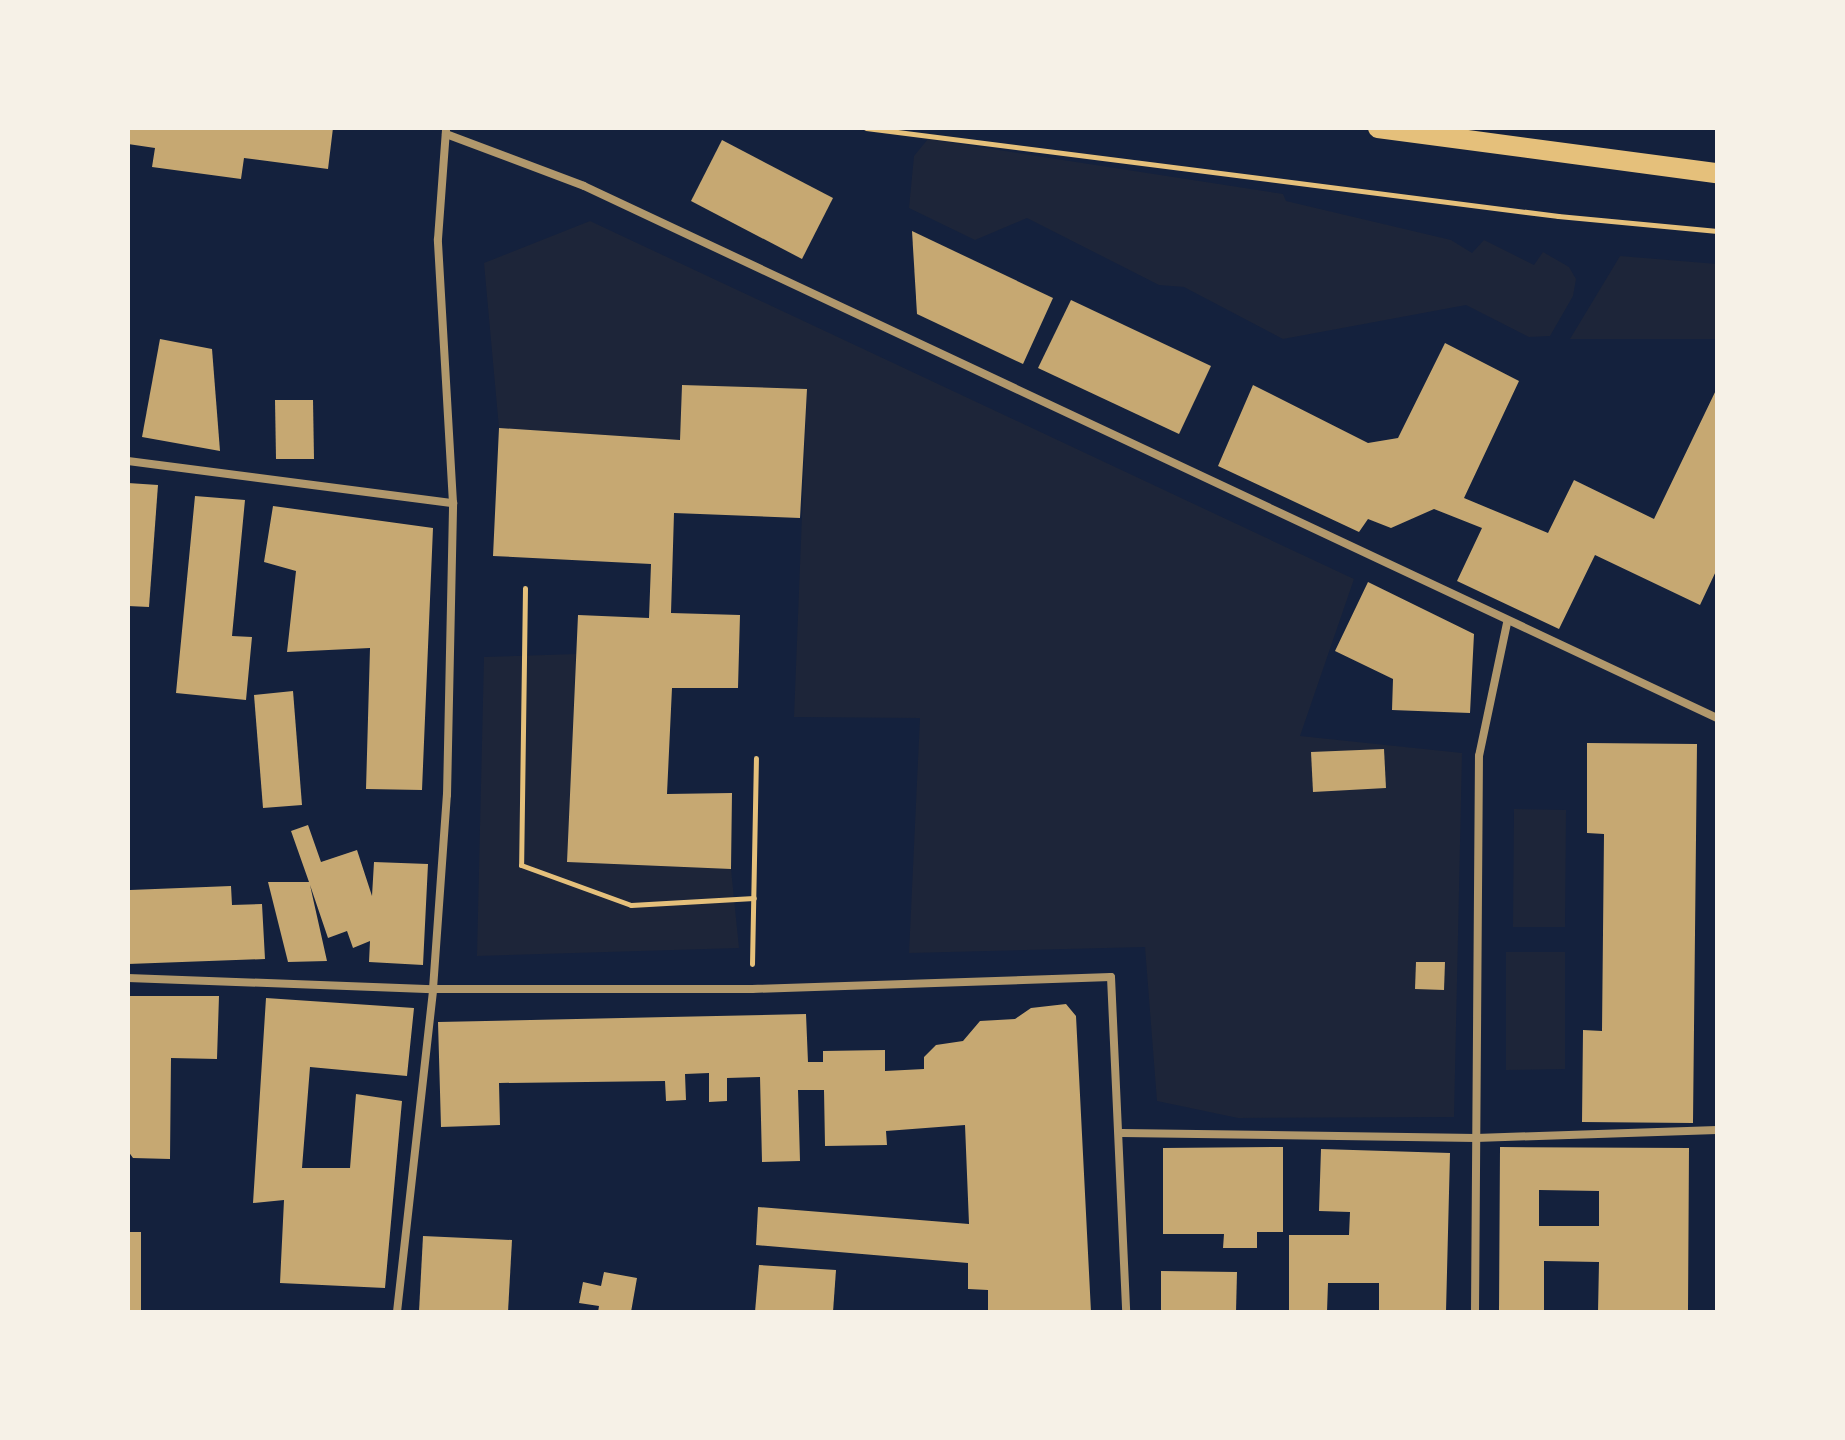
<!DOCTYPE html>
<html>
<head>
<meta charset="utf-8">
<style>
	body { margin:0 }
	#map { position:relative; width:1845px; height:1440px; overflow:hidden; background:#14213d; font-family:Overpass,sans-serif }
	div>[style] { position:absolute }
	.green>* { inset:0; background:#1d2539 }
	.building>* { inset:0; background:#c6a872 }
	.path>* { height:5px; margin:-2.5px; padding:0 2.5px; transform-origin:2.5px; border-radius:2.5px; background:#e5c07b }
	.minor>* { height:8px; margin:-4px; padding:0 4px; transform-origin:4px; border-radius:4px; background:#b1986c }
	.primary>* { height:20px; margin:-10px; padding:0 10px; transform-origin:10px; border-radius:10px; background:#e5c07b }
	span { translate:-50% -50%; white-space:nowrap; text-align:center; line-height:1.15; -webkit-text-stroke:6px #f6f1e7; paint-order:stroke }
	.frame { position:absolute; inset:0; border:130px solid #f6f1e7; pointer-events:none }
</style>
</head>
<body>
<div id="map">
	<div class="green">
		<i style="clip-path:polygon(928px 139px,1283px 194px,1286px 201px,1451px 240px,1472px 253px,1484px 240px,1534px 265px,1543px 252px,1569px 267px,1576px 279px,1573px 296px,1550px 336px,1529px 337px,1466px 305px,1283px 339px,1184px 287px,1159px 285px,1027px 218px,975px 240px,909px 208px,914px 156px)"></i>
		<i style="clip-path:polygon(590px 221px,1354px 579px,1300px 736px,1462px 753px,1454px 1117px,1238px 1118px,1157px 1101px,1145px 947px,909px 953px,920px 718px,794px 717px,807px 389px,682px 385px,680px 440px,499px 428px,484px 263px)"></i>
		<i style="clip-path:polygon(1620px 256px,1717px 264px,1717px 339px,1570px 339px)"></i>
		<i style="clip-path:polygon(576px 654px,567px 862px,731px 869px,739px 948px,477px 956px,484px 657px)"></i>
		<i style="clip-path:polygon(1514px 809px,1566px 810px,1565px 927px,1513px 927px)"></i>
		<i style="clip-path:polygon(1506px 952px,1565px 952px,1565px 1069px,1506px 1070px)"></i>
	</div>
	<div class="building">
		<i style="clip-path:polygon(128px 128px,333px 128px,328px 169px,244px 158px,241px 179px,152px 167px,155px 148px,128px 144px)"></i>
		<i style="clip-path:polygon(722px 140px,833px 198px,802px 259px,691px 201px)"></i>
		<i style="clip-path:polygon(912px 231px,1053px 298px,1023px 364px,917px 314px)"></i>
		<i style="clip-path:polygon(1071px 300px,1211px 366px,1179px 434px,1038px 368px)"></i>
		<i style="clip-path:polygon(160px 339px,212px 349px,220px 451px,142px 437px)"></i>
		<i style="clip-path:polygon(1445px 343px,1519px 381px,1464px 498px,1548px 533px,1574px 480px,1654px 519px,1717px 388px,1717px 569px,1700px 605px,1595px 555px,1559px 629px,1457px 581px,1482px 528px,1434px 509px,1391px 528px,1368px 519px,1359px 532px,1218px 466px,1253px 385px,1368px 443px,1398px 438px)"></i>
		<i style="clip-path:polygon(682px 385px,807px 389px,800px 518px,674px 513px,671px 613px,740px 615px,738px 688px,672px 688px,667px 794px,732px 793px,731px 869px,567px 862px,578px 615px,649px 618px,651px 564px,493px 556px,499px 428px,680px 440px)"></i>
		<i style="clip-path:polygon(275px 400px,313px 400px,314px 459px,276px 459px)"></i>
		<i style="clip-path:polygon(128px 483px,158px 485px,149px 607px,128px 606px)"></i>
		<i style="clip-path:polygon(195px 496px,245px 500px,232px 636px,252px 637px,246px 700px,176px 693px)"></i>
		<i style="clip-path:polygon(273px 506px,433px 528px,422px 790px,366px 789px,370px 648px,287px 652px,296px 571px,264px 562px)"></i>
		<i style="clip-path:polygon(1368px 582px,1474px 634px,1470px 713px,1392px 710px,1393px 679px,1335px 651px)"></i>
		<i style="clip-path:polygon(293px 691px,302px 805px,263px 808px,254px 695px)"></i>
		<i style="clip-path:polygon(1587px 743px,1697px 744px,1693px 1123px,1582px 1122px,1583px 1030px,1602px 1031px,1604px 834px,1587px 833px)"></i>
		<i style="clip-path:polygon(1384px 749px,1386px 788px,1313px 792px,1311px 752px)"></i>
		<i style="clip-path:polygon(308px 825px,321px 862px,357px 850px,372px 896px,374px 862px,428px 864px,423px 965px,369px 962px,370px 941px,353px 948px,347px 931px,328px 938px,310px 885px,327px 961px,288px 962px,268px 882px,309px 882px,291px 831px)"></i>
		<i style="clip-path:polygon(231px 886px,232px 905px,262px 904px,265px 959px,128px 964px,130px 890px)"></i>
		<i style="clip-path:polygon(1416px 962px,1445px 962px,1444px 990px,1415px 989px)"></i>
		<i style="clip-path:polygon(128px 996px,219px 996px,217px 1059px,171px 1058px,170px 1159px,133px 1158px,128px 1151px)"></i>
		<i style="clip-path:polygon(266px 998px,414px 1008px,407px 1076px,310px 1067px,302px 1168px,350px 1168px,356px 1094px,402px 1101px,385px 1288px,280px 1283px,284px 1200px,253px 1203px)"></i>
		<i style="clip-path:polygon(1066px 1004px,1076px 1016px,1091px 1312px,988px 1310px,988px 1290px,968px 1289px,968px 1263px,756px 1245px,758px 1207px,969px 1224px,965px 1125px,886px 1131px,887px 1145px,825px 1146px,824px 1090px,798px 1090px,800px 1161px,762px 1162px,760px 1077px,727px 1078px,727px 1101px,709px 1102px,709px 1073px,685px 1074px,686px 1100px,666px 1101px,665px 1081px,499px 1083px,500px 1125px,441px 1127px,438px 1022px,806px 1014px,808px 1062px,823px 1062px,823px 1051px,885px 1050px,885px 1071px,924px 1069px,924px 1057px,936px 1045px,963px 1041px,980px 1021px,1015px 1019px,1031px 1008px)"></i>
		<i style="clip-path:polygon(1283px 1147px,1283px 1232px,1257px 1232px,1257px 1248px,1223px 1248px,1224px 1234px,1163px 1234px,1163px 1148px)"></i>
		<i style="clip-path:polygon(evenodd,1500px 1147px,1689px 1148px,1688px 1312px,1598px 1312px,1599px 1262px,1544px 1261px,1544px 1312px,1499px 1312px,1500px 1147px,1539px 1190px,1599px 1191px,1599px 1226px,1539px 1226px,1539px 1190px)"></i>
		<i style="clip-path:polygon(1321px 1149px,1450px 1153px,1446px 1312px,1379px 1312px,1379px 1283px,1328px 1283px,1327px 1312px,1289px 1312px,1289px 1235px,1349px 1235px,1350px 1212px,1319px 1211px)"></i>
		<i style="clip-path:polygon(128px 1232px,141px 1232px,141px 1312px,128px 1312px)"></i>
		<i style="clip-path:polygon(423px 1236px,512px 1240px,508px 1312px,419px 1312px)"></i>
		<i style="clip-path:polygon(759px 1265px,836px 1270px,833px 1312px,755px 1312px)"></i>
		<i style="clip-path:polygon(1161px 1271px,1237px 1272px,1236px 1312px,1161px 1312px)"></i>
		<i style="clip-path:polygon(604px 1272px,637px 1278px,631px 1312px,598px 1312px,599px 1306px,579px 1303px,583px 1282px,601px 1286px)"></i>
	</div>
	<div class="path">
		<i style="left:866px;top:128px;width:698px;rotate:7.25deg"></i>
		<i style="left:1558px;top:216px;width:160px;rotate:5.4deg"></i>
		<i style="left:525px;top:588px;width:277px;rotate:90.8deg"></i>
		<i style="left:521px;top:865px;width:117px;rotate:20deg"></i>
		<i style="left:631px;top:905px;width:123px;rotate:-3.3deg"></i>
		<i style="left:752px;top:964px;width:206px;rotate:-88.9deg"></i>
	</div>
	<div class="minor">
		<i style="left:446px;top:134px;width:147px;rotate:20.6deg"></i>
		<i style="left:584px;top:186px;width:1252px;rotate:25.15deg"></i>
		<i style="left:128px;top:461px;width:328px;rotate:7.4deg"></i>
		<i style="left:128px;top:978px;width:305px;rotate:2.1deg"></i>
		<i style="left:433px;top:989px;width:319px"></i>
		<i style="left:752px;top:989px;width:359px;rotate:-1.9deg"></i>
		<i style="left:1111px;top:977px;width:335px;rotate:87.4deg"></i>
		<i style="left:1122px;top:1133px;width:354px;rotate:0.8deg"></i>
		<i style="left:1476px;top:1138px;width:241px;rotate:-1.9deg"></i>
		<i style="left:397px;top:1312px;width:325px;rotate:-83.6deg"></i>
		<i style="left:433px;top:989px;width:195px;rotate:-85.9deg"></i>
		<i style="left:447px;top:795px;width:292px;rotate:-88.8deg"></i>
		<i style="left:453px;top:503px;width:264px;rotate:-93.3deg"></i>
		<i style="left:438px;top:239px;width:110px;rotate:-85.8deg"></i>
		<i style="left:1475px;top:1312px;width:556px;rotate:-89.59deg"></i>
		<i style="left:1479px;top:756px;width:136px;rotate:-78.1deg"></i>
	</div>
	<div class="primary">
		<i style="left:1378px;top:128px;width:342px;rotate:7.6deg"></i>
	</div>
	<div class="frame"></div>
</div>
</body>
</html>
